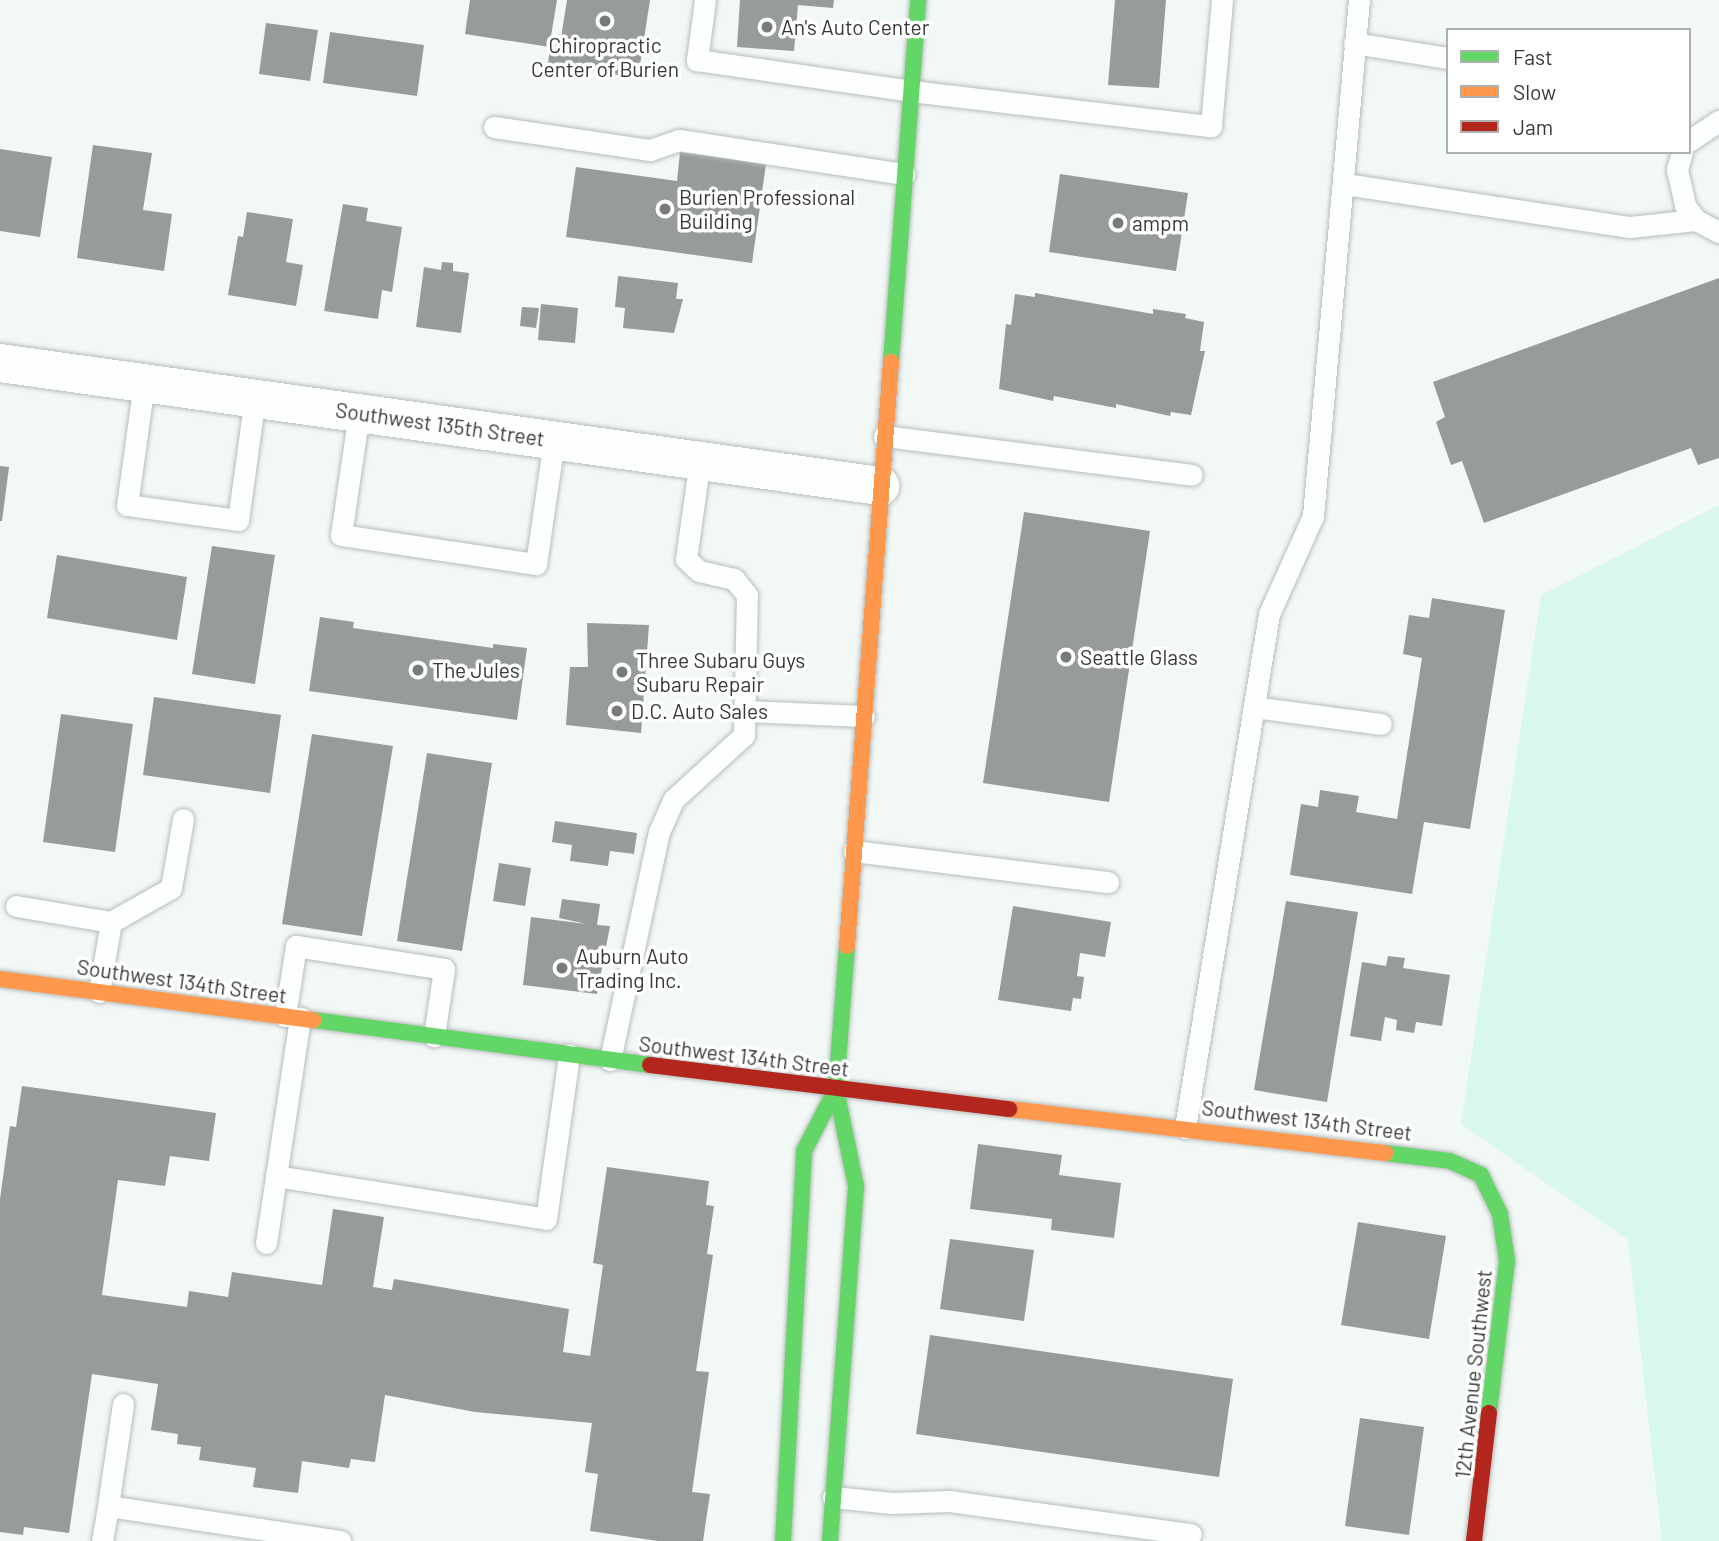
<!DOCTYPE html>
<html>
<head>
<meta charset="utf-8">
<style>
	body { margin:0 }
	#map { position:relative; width:1719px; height:1541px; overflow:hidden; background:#f2f8f6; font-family:Barlow,sans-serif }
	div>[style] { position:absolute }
	.green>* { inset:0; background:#d7f7ef }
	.building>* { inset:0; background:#979b9a }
	.roads { filter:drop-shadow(0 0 2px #b8bdbb) drop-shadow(0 0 2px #b8bdbb) }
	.lane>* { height:21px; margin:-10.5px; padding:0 10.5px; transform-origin:10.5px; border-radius:10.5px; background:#fdfefe }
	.street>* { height:38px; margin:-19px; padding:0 19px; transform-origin:19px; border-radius:19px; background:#fdfefe }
	.fast>* { height:16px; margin:-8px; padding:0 8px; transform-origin:8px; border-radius:8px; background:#63d668 }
	.slow>* { height:16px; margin:-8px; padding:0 8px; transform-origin:8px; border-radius:8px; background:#ff974d }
	.jam>* { height:16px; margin:-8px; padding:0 8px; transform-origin:8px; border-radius:8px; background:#b3261e }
	.dots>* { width:19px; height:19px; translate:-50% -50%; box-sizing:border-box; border:4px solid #fff; border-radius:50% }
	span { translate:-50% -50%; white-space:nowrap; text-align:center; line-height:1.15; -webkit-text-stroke:7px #fff; paint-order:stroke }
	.poi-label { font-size:21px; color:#353938 }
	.left { translate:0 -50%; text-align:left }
	.street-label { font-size:21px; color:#353938 }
	.legend { position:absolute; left:1446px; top:28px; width:245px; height:126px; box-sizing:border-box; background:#fff; border:2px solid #aeb0af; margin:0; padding:9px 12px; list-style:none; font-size:21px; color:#353938 }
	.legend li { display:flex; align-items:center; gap:14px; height:35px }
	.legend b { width:35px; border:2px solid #aeb0af }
</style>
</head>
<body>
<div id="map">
	<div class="green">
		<i style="clip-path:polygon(1719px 505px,1719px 1541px,1662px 1541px,1628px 1240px,1461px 1124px,1541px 595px)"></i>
	</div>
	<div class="building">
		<i style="clip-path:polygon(470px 0,557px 0,550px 42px,560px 44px,567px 0,650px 0,638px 78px,548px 64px,550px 47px,465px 34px)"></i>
		<i style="clip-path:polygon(740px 0,834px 0,833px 8px,798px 5px,794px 51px,737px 47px)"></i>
		<i style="clip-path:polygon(1115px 0,1166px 0,1159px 88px,1108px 85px)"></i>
		<i style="clip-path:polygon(266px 23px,318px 30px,310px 81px,259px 74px)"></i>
		<i style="clip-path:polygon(330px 32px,424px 45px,417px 96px,323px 83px)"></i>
		<i style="clip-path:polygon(93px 145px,152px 153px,143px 210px,172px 214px,164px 271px,77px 258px)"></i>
		<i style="clip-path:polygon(0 149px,52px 157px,40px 237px,0 231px)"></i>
		<i style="clip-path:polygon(680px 152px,766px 164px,752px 263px,566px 237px,576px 167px,677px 181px)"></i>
		<i style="clip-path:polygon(1060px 174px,1188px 193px,1176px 271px,1049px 252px)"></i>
		<i style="clip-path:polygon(343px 204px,368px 208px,366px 221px,402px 227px,392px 292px,382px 290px,378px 319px,324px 311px)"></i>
		<i style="clip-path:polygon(247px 212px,293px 219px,286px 262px,303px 265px,296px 306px,228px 295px,238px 236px,243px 237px)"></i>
		<i style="clip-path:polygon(442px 262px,453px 263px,453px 271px,469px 273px,461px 333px,416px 327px,424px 267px,441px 270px)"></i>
		<i style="clip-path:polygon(618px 276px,678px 283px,676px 299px,683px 299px,674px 333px,623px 328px,625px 308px,615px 307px)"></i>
		<i style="clip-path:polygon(1719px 278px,1719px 458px,1698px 465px,1691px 448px,1484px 523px,1462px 461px,1451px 465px,1436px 422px,1445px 417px,1433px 382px)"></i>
		<i style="clip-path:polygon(1035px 293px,1153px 314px,1153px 309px,1186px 314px,1185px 318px,1204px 322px,1200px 351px,1205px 351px,1191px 415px,1171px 412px,1170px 416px,1116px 404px,1116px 408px,1054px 396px,1053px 401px,999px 389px,1006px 324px,1011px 325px,1015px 294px,1035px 297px)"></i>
		<i style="clip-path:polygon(541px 304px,578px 308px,575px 343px,538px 340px)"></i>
		<i style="clip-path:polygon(522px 307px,539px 308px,536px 328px,520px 326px)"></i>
		<i style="clip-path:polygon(0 466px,9px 467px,2px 521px,0 521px)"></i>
		<i style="clip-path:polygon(1024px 512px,1150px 531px,1109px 802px,983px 783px)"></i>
		<i style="clip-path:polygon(212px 546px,275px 555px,255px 684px,192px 674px)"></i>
		<i style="clip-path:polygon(57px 555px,187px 577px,177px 640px,47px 618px)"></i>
		<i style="clip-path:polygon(1432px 598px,1505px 610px,1470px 829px,1424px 822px,1412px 894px,1290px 875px,1301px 804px,1318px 807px,1320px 790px,1359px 796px,1356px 812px,1397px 819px,1422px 658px,1403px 654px,1409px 615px,1429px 618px)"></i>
		<i style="clip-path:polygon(320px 617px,354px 622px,353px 628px,493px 648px,493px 644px,527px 648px,517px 720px,309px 691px)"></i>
		<i style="clip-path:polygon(587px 623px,649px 625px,641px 733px,566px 725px,570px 667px,588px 667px)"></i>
		<i style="clip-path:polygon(154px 697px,281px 715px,270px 793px,143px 775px)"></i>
		<i style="clip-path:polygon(61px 714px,133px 724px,115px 852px,43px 842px)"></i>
		<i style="clip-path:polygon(312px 734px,393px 746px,362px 936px,282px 924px)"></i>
		<i style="clip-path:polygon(427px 753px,492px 763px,462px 951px,397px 941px)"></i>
		<i style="clip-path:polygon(555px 821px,637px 833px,634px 854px,610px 851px,608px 866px,570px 861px,572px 845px,552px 842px)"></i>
		<i style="clip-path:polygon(499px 863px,531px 868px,525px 906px,493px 901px)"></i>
		<i style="clip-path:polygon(562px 899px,600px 904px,597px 925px,610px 926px,597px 994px,523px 985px,531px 917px,587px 924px,559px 918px)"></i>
		<i style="clip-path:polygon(1286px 901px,1358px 912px,1327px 1102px,1254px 1090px)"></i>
		<i style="clip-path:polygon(1013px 906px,1111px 922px,1105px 957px,1080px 953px,1077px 976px,1084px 977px,1081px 999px,1073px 998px,1071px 1011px,998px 1000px)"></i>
		<i style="clip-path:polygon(1388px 956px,1405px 958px,1403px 968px,1450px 975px,1442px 1026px,1416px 1022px,1414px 1033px,1396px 1030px,1397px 1020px,1385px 1017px,1381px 1041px,1350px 1036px,1362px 962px,1386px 966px)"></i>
		<i style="clip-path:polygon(22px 1086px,216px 1113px,209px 1161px,170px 1156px,165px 1186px,118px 1180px,102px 1295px,187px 1307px,189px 1291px,228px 1297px,232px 1272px,322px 1285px,333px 1209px,384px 1217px,373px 1287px,392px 1290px,394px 1279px,569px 1309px,563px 1352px,590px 1356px,603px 1265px,593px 1263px,607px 1167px,709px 1181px,706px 1205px,714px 1206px,707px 1254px,713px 1255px,696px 1371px,709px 1372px,692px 1492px,710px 1494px,703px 1541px,658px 1541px,590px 1531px,598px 1474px,585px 1472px,592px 1423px,475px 1412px,385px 1395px,375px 1462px,351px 1459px,349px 1468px,302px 1461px,298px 1493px,253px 1487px,256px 1468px,199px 1460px,201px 1447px,177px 1444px,178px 1434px,151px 1430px,158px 1384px,92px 1374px,69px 1533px,24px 1527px,23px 1535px,0 1532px,0 1199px,10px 1126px,16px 1127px)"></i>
		<i style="clip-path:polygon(978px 1144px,1062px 1155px,1059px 1175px,1121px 1183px,1114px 1238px,1051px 1230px,1052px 1219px,970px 1209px)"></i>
		<i style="clip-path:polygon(1358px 1222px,1446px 1236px,1429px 1339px,1341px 1325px)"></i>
		<i style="clip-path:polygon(950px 1239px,1034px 1250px,1024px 1321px,940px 1309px)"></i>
		<i style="clip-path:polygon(930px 1335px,1233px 1379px,1219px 1477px,916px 1434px)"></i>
		<i style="clip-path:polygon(1360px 1418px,1424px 1427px,1409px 1535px,1345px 1526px)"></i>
	</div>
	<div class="roads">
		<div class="lane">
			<i style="left:705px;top:0;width:61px;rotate:97.6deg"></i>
			<i style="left:697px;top:60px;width:216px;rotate:8.2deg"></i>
			<i style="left:911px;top:91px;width:302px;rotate:6.7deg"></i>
			<i style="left:1211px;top:126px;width:126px;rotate:-85deg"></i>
			<i style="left:1354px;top:43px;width:95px;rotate:9.1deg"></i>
			<i style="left:494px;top:127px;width:158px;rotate:8.4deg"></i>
			<i style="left:650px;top:150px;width:31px;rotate:-19deg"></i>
			<i style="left:679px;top:140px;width:228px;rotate:8.6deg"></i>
			<i style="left:1689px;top:141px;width:36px;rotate:-34deg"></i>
			<i style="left:1682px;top:152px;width:19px;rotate:106deg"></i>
			<i style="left:1677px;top:170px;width:37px;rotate:77deg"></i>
			<i style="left:1685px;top:206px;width:18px;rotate:52deg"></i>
			<i style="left:1696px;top:220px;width:26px;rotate:28deg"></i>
			<i style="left:1345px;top:184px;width:288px;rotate:8.6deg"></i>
			<i style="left:1630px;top:227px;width:66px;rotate:-6.1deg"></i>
			<i style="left:144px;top:383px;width:123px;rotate:97.9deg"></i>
			<i style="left:127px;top:505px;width:112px;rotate:7.7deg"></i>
			<i style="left:238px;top:520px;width:123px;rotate:-82.1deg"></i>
			<i style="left:359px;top:413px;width:123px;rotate:98.4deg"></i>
			<i style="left:341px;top:535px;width:197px;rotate:8.5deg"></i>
			<i style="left:536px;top:564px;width:125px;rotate:-81.7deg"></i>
			<i style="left:884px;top:436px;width:310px;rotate:7.2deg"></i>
			<i style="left:1254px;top:707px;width:128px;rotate:7.6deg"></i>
			<i style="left:745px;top:711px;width:119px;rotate:2.4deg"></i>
			<i style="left:854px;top:851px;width:256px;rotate:7deg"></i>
			<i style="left:16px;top:906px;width:96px;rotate:9.6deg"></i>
			<i style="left:111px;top:922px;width:69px;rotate:-29.5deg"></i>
			<i style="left:171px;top:888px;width:70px;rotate:-80.1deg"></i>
			<i style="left:99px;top:992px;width:71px;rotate:-80.3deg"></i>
			<i style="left:285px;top:1016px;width:71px;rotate:-81.1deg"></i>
			<i style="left:296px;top:946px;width:150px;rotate:8.8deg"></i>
			<i style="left:444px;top:969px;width:68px;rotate:98.5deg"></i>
			<i style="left:610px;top:1060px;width:233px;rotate:-77.9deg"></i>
			<i style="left:659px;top:832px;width:36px;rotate:-66deg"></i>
			<i style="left:674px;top:799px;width:95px;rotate:-42.4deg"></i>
			<i style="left:744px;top:735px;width:140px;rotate:-88.8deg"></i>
			<i style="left:747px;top:595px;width:21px;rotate:-129deg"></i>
			<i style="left:734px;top:579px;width:36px;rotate:-167deg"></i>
			<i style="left:699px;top:571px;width:18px;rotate:-137deg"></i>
			<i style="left:686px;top:559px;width:100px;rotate:-82deg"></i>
			<i style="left:1185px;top:1128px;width:521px;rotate:-80.72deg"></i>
			<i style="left:1269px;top:614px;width:107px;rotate:-65.8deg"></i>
			<i style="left:1313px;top:516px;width:518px;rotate:-84.91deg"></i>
			<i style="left:276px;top:1176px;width:273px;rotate:9deg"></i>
			<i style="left:546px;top:1219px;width:166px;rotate:-82deg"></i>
			<i style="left:266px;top:1243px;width:228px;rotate:-81.4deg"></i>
			<i style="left:833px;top:1497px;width:59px;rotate:5.8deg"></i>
			<i style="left:892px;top:1503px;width:57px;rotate:-2deg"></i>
			<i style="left:949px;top:1501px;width:244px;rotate:7.8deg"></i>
			<i style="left:108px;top:1506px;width:103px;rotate:-81.6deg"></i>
			<i style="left:102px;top:1541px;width:36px;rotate:-80deg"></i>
			<i style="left:108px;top:1506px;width:235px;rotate:8.6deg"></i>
		</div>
		<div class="street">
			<i style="left:0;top:363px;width:889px;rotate:7.96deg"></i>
		</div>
		<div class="fast">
			<i style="left:891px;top:362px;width:363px;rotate:-85.7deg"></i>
			<i style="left:313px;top:1020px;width:340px;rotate:7.6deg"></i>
			<i style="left:1385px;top:1153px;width:65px;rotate:7deg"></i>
			<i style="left:1450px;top:1161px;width:34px;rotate:24deg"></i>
			<i style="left:1481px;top:1175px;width:43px;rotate:64deg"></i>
			<i style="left:1500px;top:1214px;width:48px;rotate:81.5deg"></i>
			<i style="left:1507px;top:1261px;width:153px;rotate:96.8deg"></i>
			<i style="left:783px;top:1541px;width:391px;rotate:-86.9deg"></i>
			<i style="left:804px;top:1151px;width:70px;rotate:-62.7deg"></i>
			<i style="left:830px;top:1541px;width:356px;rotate:-85.8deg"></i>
			<i style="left:856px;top:1186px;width:99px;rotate:-101.7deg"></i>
			<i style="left:836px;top:1089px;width:143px;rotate:-85.6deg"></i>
		</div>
		<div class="slow">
			<i style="left:847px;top:946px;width:586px;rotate:-85.69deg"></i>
			<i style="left:0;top:979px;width:316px;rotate:7.5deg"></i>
			<i style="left:1009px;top:1109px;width:379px;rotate:6.7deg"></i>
		</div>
		<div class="jam">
			<i style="left:650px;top:1065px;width:362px;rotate:7deg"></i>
			<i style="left:1474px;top:1541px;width:129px;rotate:-83.3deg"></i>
		</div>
	</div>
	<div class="dots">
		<i style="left:605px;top:21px;background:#777c7a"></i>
		<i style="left:767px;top:27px;background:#777c7a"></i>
		<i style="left:665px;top:209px;background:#777c7a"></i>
		<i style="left:1118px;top:223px;background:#777c7a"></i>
		<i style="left:1066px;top:657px;background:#777c7a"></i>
		<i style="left:418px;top:670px;background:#777c7a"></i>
		<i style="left:622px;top:672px;background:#777c7a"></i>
		<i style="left:617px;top:711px;background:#777c7a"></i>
		<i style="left:562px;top:968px;background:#777c7a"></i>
	</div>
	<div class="poi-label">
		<span class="left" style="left:781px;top:27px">An's Auto Center</span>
		<span style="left:605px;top:57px">Chiropractic<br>Center of Burien</span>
		<span class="left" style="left:679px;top:209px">Burien Professional<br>Building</span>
		<span class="left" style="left:1132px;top:223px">ampm</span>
		<span class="left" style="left:1080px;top:657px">Seattle Glass</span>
		<span class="left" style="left:636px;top:672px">Three Subaru Guys<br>Subaru Repair</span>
		<span class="left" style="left:432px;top:670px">The Jules</span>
		<span class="left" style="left:631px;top:711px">D.C. Auto Sales</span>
		<span class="left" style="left:576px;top:968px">Auburn Auto<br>Trading Inc.</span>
	</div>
	<div class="street-label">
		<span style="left:440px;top:424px;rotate:8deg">Southwest 135th Street</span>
		<span style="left:182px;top:981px;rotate:8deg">Southwest 134th Street</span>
		<span style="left:744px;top:1056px;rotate:7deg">Southwest 134th Street</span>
		<span style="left:1307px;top:1120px;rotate:7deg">Southwest 134th Street</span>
		<span style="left:1473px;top:1374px;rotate:-84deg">12th Avenue Southwest</span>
	</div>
	<ul class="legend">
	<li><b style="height:9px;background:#63d668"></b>Fast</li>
	<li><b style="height:9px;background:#ff974d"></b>Slow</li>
	<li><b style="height:9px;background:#b3261e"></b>Jam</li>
	</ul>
</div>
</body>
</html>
